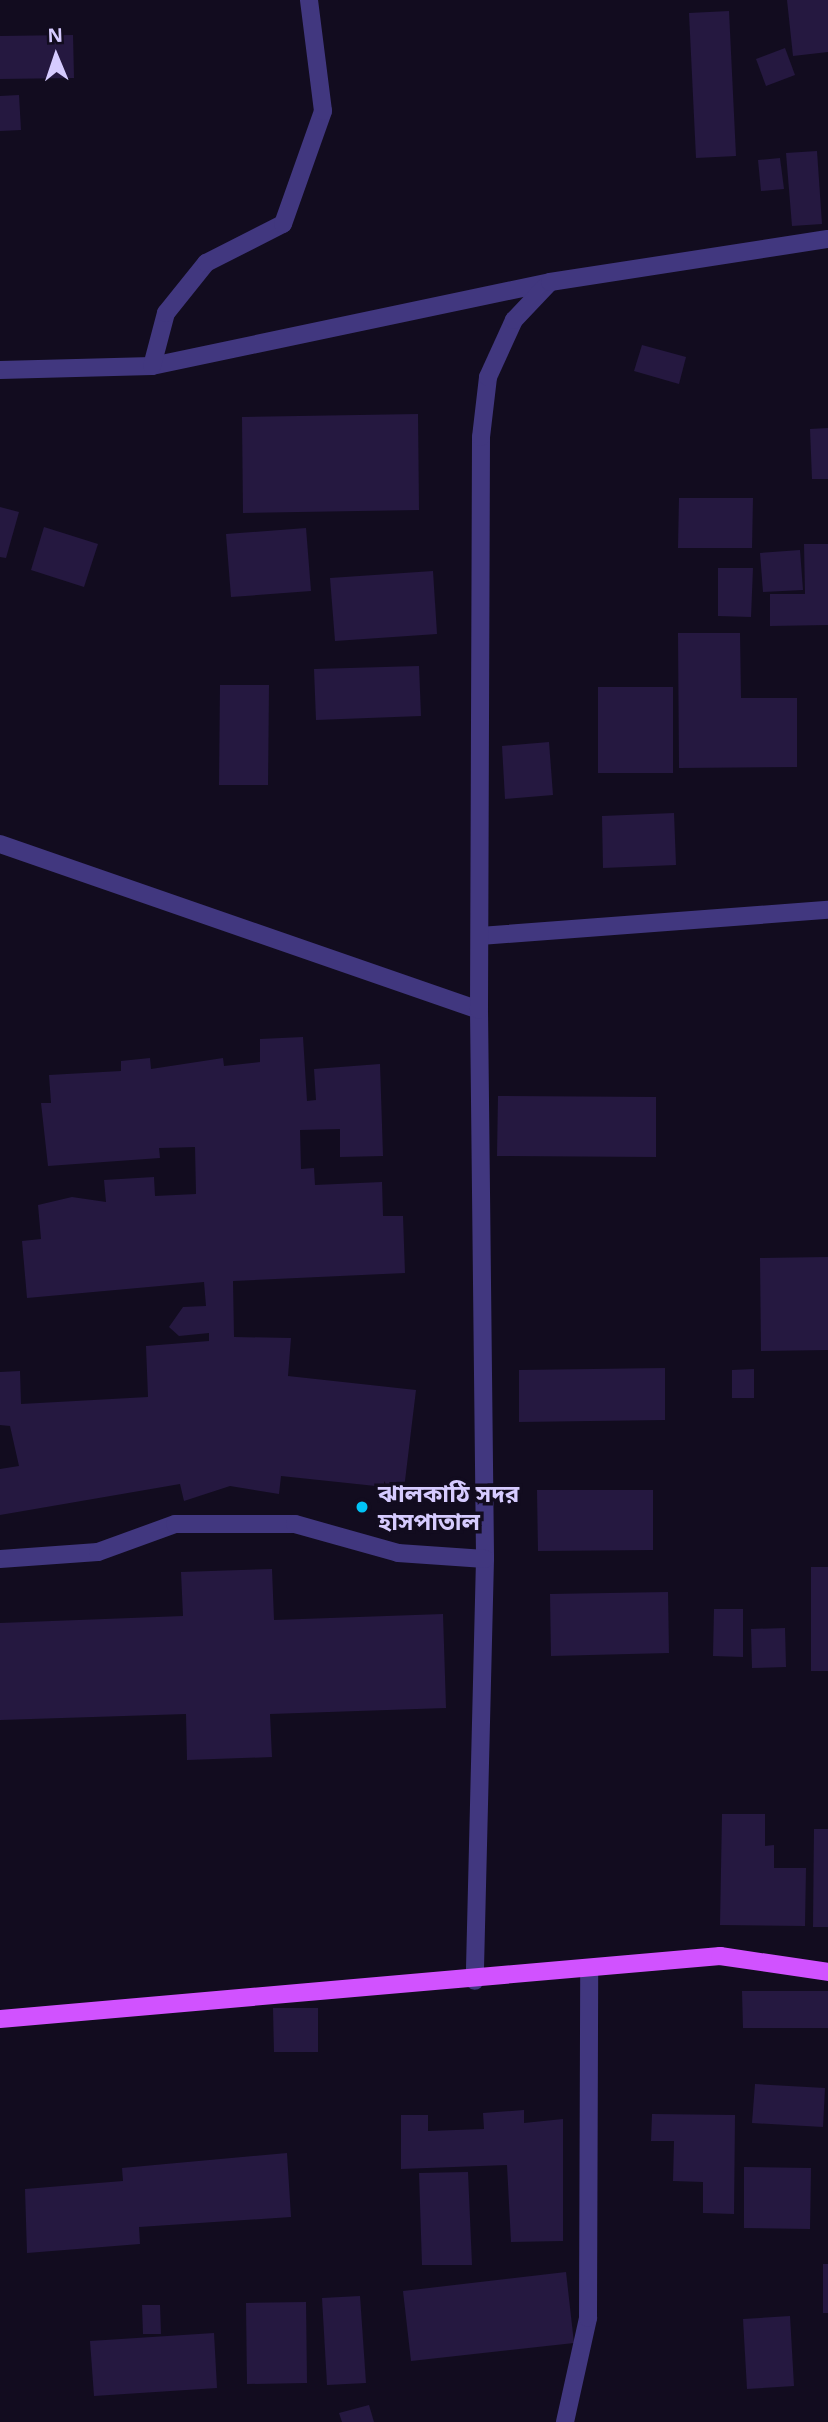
<!DOCTYPE html>
<html>
<head>
<meta charset="utf-8">
<style>
	body { margin:0 }
	#map { position:relative; width:828px; height:2422px; overflow:hidden; background:#120c1f; font-family:"Open Sans","Noto Sans Bengali",sans-serif }
	div>[style] { position:absolute }
	.building>* { inset:0; background:#251840 }
	.minor>* { height:18px; margin:-9px; padding:0 9px; transform-origin:9px; border-radius:9px; background:#41377f }
	.major>* { height:18px; margin:-9px; padding:0 9px; transform-origin:9px; border-radius:9px; background:#d152ff }
	.dots>* { width:19px; height:19px; translate:-50% -50%; box-sizing:border-box; border:4px solid #120c1f; border-radius:50% }
	span { translate:-50% -50%; white-space:nowrap; text-align:center; line-height:1.15; -webkit-text-stroke:7px #120c1f; paint-order:stroke }
	.poi-label { font-size:24px; color:#d6cbff; font-weight:700 }
	.left { translate:0 -50%; text-align:left }
	.north { position:absolute; left:21px; top:21px; width:70px; height:70px; -webkit-text-stroke:5px #120c1f; paint-order:stroke; rotate:358deg; font-size:19px; font-weight:700; line-height:28px; text-align:center; color:#d6cbff }
	.north::after { content:''; display:block; margin:auto; width:24px; height:32px; background:#d6cbff; clip-path:polygon(50% 0,100% 100%,50% 72%,0 100%) }
</style>
</head>
<body>
<div id="map">
	<div class="building">
		<i style="clip-path:polygon(787px 0,828px 0,828px 52px,793px 56px)"></i>
		<i style="clip-path:polygon(729px 11px,736px 156px,696px 158px,689px 13px)"></i>
		<i style="clip-path:polygon(73px 35px,74px 78px,0 79px,0 36px)"></i>
		<i style="clip-path:polygon(785px 48px,795px 75px,766px 86px,756px 59px)"></i>
		<i style="clip-path:polygon(19px 95px,21px 130px,0 131px,0 96px)"></i>
		<i style="clip-path:polygon(817px 151px,822px 224px,792px 226px,786px 153px)"></i>
		<i style="clip-path:polygon(780px 158px,784px 189px,761px 191px,758px 160px)"></i>
		<i style="clip-path:polygon(642px 345px,686px 357px,679px 384px,634px 371px)"></i>
		<i style="clip-path:polygon(418px 414px,419px 510px,243px 513px,242px 417px)"></i>
		<i style="clip-path:polygon(828px 428px,828px 479px,812px 479px,810px 429px)"></i>
		<i style="clip-path:polygon(679px 498px,753px 498px,752px 548px,678px 548px)"></i>
		<i style="clip-path:polygon(0 507px,19px 512px,6px 558px,0 557px)"></i>
		<i style="clip-path:polygon(44px 527px,98px 544px,84px 587px,31px 570px)"></i>
		<i style="clip-path:polygon(306px 528px,311px 591px,231px 597px,226px 534px)"></i>
		<i style="clip-path:polygon(804px 544px,828px 544px,828px 625px,770px 626px,770px 594px,805px 594px)"></i>
		<i style="clip-path:polygon(800px 550px,803px 590px,763px 592px,760px 553px)"></i>
		<i style="clip-path:polygon(718px 568px,753px 568px,751px 617px,718px 616px)"></i>
		<i style="clip-path:polygon(433px 571px,437px 634px,335px 641px,330px 578px)"></i>
		<i style="clip-path:polygon(678px 633px,740px 633px,741px 698px,797px 698px,797px 767px,679px 768px)"></i>
		<i style="clip-path:polygon(419px 666px,421px 716px,316px 720px,314px 669px)"></i>
		<i style="clip-path:polygon(220px 685px,269px 685px,268px 785px,219px 785px)"></i>
		<i style="clip-path:polygon(598px 687px,673px 687px,673px 773px,598px 773px)"></i>
		<i style="clip-path:polygon(549px 742px,553px 795px,505px 799px,502px 746px)"></i>
		<i style="clip-path:polygon(674px 813px,676px 865px,603px 868px,602px 816px)"></i>
		<i style="clip-path:polygon(303px 1037px,307px 1101px,316px 1100px,314px 1069px,380px 1064px,383px 1156px,340px 1157px,340px 1129px,300px 1130px,301px 1169px,314px 1168px,315px 1185px,382px 1182px,383px 1216px,403px 1216px,405px 1273px,233px 1281px,234px 1337px,291px 1338px,288px 1376px,416px 1390px,404px 1489px,281px 1476px,279px 1494px,230px 1486px,184px 1501px,180px 1484px,0 1515px,0 1469px,19px 1466px,10px 1426px,0 1425px,0 1372px,20px 1371px,21px 1404px,148px 1397px,146px 1346px,209px 1341px,209px 1333px,179px 1336px,169px 1327px,183px 1307px,206px 1306px,204px 1282px,27px 1298px,22px 1241px,41px 1239px,38px 1205px,72px 1197px,106px 1202px,104px 1180px,154px 1177px,155px 1196px,196px 1194px,195px 1147px,159px 1148px,160px 1158px,48px 1166px,41px 1103px,51px 1103px,49px 1075px,121px 1071px,121px 1061px,150px 1058px,151px 1069px,223px 1058px,224px 1066px,260px 1062px,260px 1039px)"></i>
		<i style="clip-path:polygon(498px 1096px,656px 1097px,656px 1157px,497px 1156px)"></i>
		<i style="clip-path:polygon(828px 1257px,828px 1350px,761px 1351px,760px 1258px)"></i>
		<i style="clip-path:polygon(665px 1368px,665px 1420px,519px 1422px,519px 1370px)"></i>
		<i style="clip-path:polygon(754px 1369px,754px 1398px,732px 1398px,732px 1370px)"></i>
		<i style="clip-path:polygon(537px 1490px,653px 1490px,653px 1550px,538px 1551px)"></i>
		<i style="clip-path:polygon(811px 1567px,828px 1567px,828px 1671px,811px 1671px)"></i>
		<i style="clip-path:polygon(272px 1569px,274px 1620px,443px 1614px,446px 1708px,270px 1714px,272px 1757px,187px 1760px,186px 1714px,0 1720px,0 1623px,183px 1616px,181px 1572px)"></i>
		<i style="clip-path:polygon(668px 1592px,669px 1653px,551px 1656px,550px 1594px)"></i>
		<i style="clip-path:polygon(714px 1609px,743px 1609px,743px 1657px,713px 1656px)"></i>
		<i style="clip-path:polygon(785px 1628px,786px 1667px,752px 1668px,751px 1629px)"></i>
		<i style="clip-path:polygon(722px 1814px,765px 1814px,765px 1846px,774px 1845px,774px 1868px,806px 1868px,805px 1926px,720px 1925px)"></i>
		<i style="clip-path:polygon(814px 1829px,828px 1829px,828px 1927px,813px 1927px)"></i>
		<i style="clip-path:polygon(742px 1991px,828px 1991px,828px 2028px,743px 2028px)"></i>
		<i style="clip-path:polygon(273px 2008px,318px 2008px,318px 2052px,274px 2052px)"></i>
		<i style="clip-path:polygon(755px 2084px,825px 2088px,823px 2127px,752px 2123px)"></i>
		<i style="clip-path:polygon(524px 2110px,524px 2123px,563px 2119px,563px 2241px,511px 2242px,507px 2165px,401px 2169px,401px 2115px,428px 2115px,428px 2131px,484px 2129px,483px 2113px)"></i>
		<i style="clip-path:polygon(652px 2114px,735px 2115px,734px 2214px,703px 2213px,703px 2182px,673px 2181px,674px 2141px,651px 2141px)"></i>
		<i style="clip-path:polygon(287px 2153px,291px 2217px,139px 2227px,140px 2244px,27px 2253px,25px 2189px,123px 2181px,122px 2168px)"></i>
		<i style="clip-path:polygon(744px 2167px,811px 2168px,810px 2229px,744px 2228px)"></i>
		<i style="clip-path:polygon(468px 2172px,472px 2265px,422px 2265px,419px 2173px)"></i>
		<i style="clip-path:polygon(823px 2264px,828px 2264px,828px 2313px,823px 2313px)"></i>
		<i style="clip-path:polygon(566px 2272px,574px 2343px,411px 2361px,403px 2291px)"></i>
		<i style="clip-path:polygon(360px 2296px,366px 2383px,327px 2385px,322px 2298px)"></i>
		<i style="clip-path:polygon(306px 2302px,307px 2383px,247px 2384px,246px 2303px)"></i>
		<i style="clip-path:polygon(142px 2305px,160px 2305px,161px 2334px,143px 2334px)"></i>
		<i style="clip-path:polygon(790px 2316px,794px 2386px,747px 2389px,743px 2319px)"></i>
		<i style="clip-path:polygon(214px 2333px,217px 2388px,94px 2396px,90px 2341px)"></i>
		<i style="clip-path:polygon(369px 2405px,374px 2422px,342px 2422px,339px 2413px)"></i>
	</div>
	<div class="minor">
		<i style="left:152px;top:366px;width:407px;rotate:-11.9deg"></i>
		<i style="left:0;top:370px;width:152px;rotate:-1.5deg"></i>
		<i style="left:152px;top:366px;width:55px;rotate:-75.2deg"></i>
		<i style="left:166px;top:313px;width:64px;rotate:-51.3deg"></i>
		<i style="left:206px;top:263px;width:86px;rotate:-26.9deg"></i>
		<i style="left:283px;top:224px;width:120px;rotate:-70.5deg"></i>
		<i style="left:323px;top:111px;width:112px;rotate:-97.2deg"></i>
		<i style="left:0;top:844px;width:507px;rotate:19.11deg"></i>
		<i style="left:479px;top:1010px;width:549px;rotate:89.37deg"></i>
		<i style="left:485px;top:1559px;width:422px;rotate:91.4deg"></i>
		<i style="left:480px;top:936px;width:349px;rotate:-4.3deg"></i>
		<i style="left:479px;top:1010px;width:573px;rotate:-89.8deg"></i>
		<i style="left:481px;top:437px;width:60px;rotate:-83.3deg"></i>
		<i style="left:488px;top:377px;width:63px;rotate:-65.5deg"></i>
		<i style="left:514px;top:320px;width:52px;rotate:-46.5deg"></i>
		<i style="left:550px;top:282px;width:281px;rotate:-8.8deg"></i>
		<i style="left:0;top:1559px;width:98px;rotate:-4.1deg"></i>
		<i style="left:98px;top:1552px;width:82px;rotate:-20deg"></i>
		<i style="left:175px;top:1524px;width:120px"></i>
		<i style="left:295px;top:1524px;width:107px;rotate:15.7deg"></i>
		<i style="left:398px;top:1553px;width:87px;rotate:3.9deg"></i>
		<i style="left:565px;top:2422px;width:107px;rotate:-77.5deg"></i>
		<i style="left:588px;top:2318px;width:349px;rotate:-89.8deg"></i>
	</div>
	<div class="major">
		<i style="left:0;top:2019px;width:723px;rotate:-5deg"></i>
		<i style="left:720px;top:1956px;width:109px;rotate:8.4deg"></i>
	</div>
	<div class="dots">
		<i style="left:362px;top:1507px;background:#00c3f6"></i>
	</div>
	<div class="poi-label">
		<span class="left" style="left:378px;top:1507px">ঝালকাঠি সদর<br>হাসপাতাল</span>
	</div>
	<div class="north">N</div>
</div>
</body>
</html>
